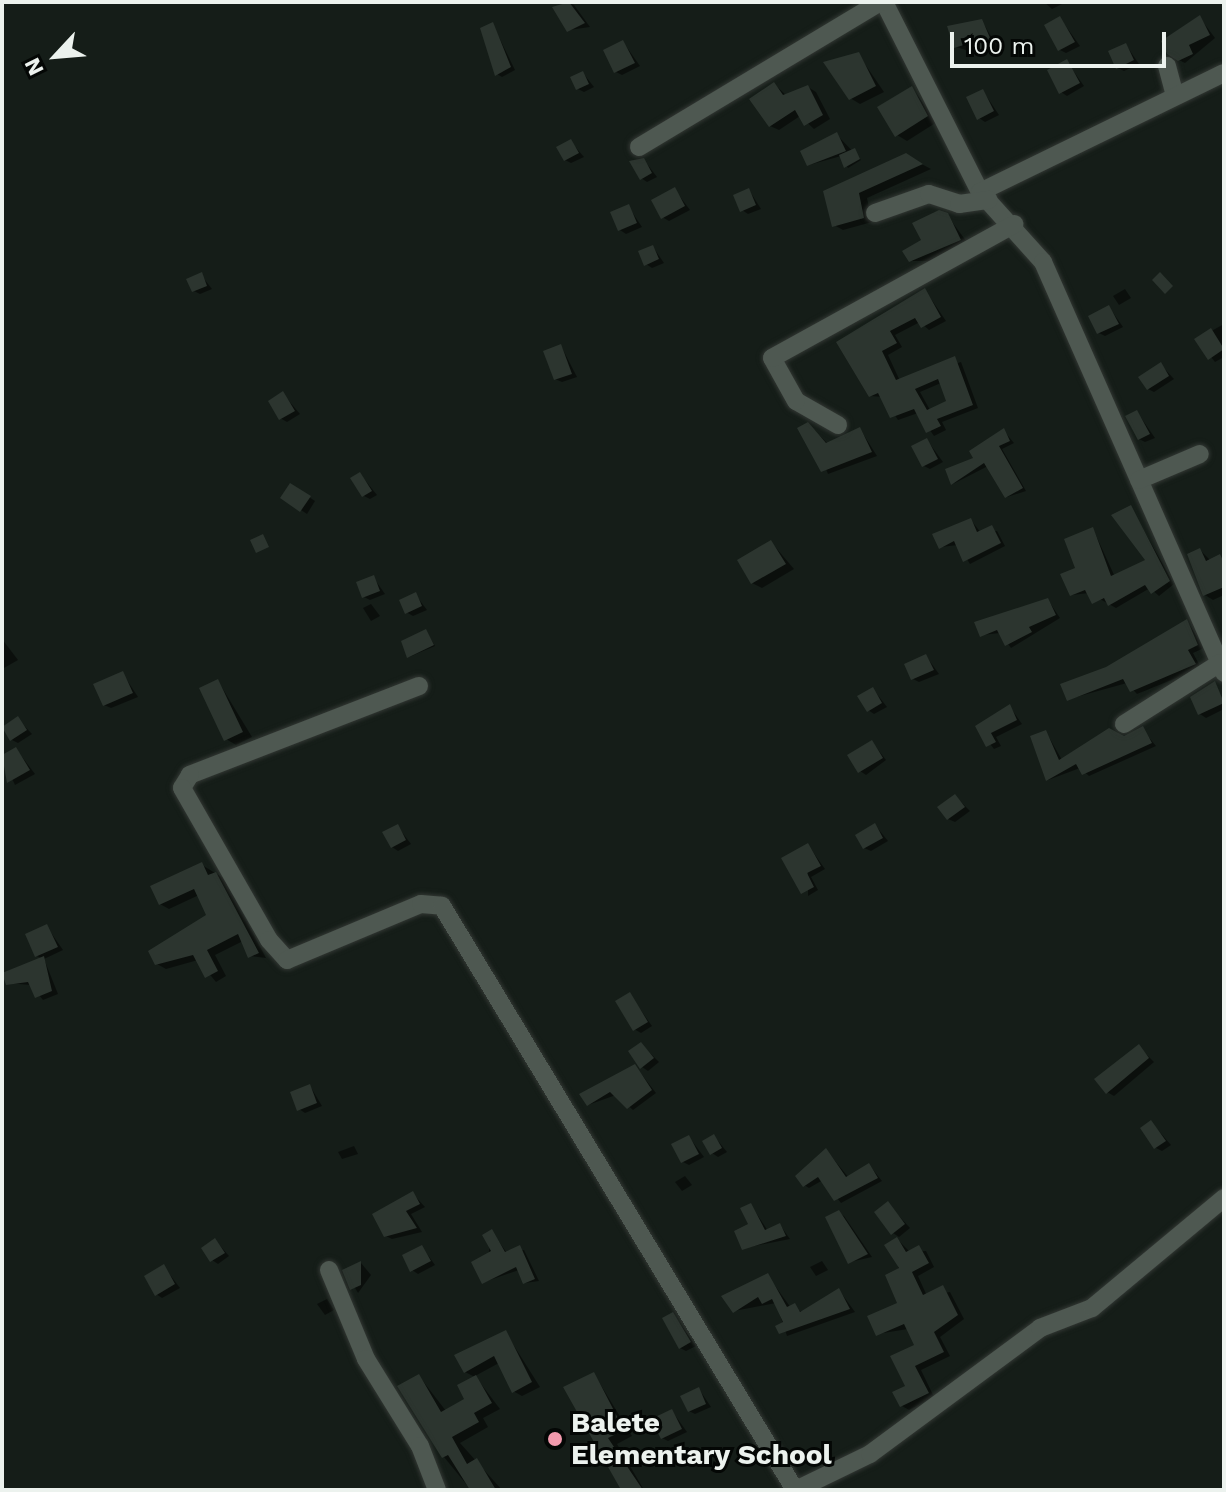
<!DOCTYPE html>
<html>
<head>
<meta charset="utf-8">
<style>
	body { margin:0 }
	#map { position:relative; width:1226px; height:1492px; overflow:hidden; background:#151d18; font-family:"Work Sans",sans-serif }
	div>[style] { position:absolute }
	.shadow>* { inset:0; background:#0007 }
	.building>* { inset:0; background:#2c352f }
	.roads { filter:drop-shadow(0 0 2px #323733) drop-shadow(0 0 2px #323733) }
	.minor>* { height:18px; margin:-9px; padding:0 9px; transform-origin:9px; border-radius:9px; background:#4e5851 }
	.dots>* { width:22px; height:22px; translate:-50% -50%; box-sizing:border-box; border:4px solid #040705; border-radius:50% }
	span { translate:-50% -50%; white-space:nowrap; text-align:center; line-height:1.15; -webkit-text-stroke:6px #040705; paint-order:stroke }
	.poi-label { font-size:28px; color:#ecf2ee; font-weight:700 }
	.left { translate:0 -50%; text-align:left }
	.frame { position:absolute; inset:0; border:4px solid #ecf2ee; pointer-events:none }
	.north { position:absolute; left:16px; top:16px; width:80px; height:80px; -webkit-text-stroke:6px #040705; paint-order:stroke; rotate:244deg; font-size:22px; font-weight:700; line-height:32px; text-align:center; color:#ecf2ee }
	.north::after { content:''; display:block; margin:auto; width:28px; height:36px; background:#ecf2ee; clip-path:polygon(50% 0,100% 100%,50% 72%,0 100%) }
	.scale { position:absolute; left:950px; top:32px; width:216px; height:36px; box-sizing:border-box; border:4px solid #ecf2ee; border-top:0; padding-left:10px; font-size:24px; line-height:28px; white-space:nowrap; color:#ecf2ee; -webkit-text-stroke:6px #040705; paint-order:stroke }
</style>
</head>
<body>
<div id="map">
	<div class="shadow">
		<i style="clip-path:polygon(566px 2px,574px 5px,590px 27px,569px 30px,555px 8px)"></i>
		<i style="clip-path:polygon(1044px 2px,1066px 2px,1052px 9px)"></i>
		<i style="clip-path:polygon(1060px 18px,1080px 46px,1066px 53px,1060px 50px)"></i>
		<i style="clip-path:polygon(1200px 18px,1215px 38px,1185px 63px,1179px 60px)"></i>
		<i style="clip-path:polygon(982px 21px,998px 48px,982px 55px,956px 47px)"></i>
		<i style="clip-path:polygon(493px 25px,515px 70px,502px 77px,497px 74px)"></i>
		<i style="clip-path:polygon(623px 42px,640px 66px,622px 75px,616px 72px)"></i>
		<i style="clip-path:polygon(1126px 45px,1139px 64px,1124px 71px,1118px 68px)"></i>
		<i style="clip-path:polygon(858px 54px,884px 92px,860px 104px,850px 98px)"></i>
		<i style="clip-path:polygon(1067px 62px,1084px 86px,1067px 96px,1061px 92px)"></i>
		<i style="clip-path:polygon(583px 73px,594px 87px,584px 92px,578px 89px)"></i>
		<i style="clip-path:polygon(774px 84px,787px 96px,808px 87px,816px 92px,830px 119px,814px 129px,800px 116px,779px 130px,770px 126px)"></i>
		<i style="clip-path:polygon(912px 88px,937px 122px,907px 141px,897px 135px)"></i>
		<i style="clip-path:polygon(983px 91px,999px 115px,985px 122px,979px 118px)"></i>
		<i style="clip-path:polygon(837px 135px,861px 160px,848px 168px,841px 156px,809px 165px)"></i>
		<i style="clip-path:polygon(571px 142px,584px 157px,571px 163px,565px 160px)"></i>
		<i style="clip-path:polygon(644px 160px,657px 177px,647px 182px,641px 178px)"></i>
		<i style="clip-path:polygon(916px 161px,931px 169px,867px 198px,872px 222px,843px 230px,834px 225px,825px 193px)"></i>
		<i style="clip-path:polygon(675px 190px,690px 210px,669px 221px,662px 217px)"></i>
		<i style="clip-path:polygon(749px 190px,761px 209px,748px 214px,742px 210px)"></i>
		<i style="clip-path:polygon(628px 206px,642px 227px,626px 234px,620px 230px)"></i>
		<i style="clip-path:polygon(947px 215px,969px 245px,940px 261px,910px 261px)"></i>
		<i style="clip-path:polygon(653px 247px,664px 263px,652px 268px,646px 264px)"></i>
		<i style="clip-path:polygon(201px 275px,212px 289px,200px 294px,194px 291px)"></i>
		<i style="clip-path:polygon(1125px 289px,1131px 298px,1119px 305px,1113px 296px)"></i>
		<i style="clip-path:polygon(evenodd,925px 290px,946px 321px,929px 330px,920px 322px,895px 335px,902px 347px,888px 355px,900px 381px,961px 362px,978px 408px,942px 422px,946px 430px,934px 436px,918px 413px,898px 420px,883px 397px,870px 396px,839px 343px,925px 290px,941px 383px,948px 402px,930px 410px,920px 392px,941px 383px)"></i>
		<i style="clip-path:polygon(1109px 307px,1123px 327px,1105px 336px,1099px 333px)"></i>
		<i style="clip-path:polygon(1224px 324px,1224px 357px,1215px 362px,1197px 339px)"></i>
		<i style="clip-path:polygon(561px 346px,577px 377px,562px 382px,555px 379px)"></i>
		<i style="clip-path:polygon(1161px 365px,1174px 379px,1154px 392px,1148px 389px)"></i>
		<i style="clip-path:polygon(283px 394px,300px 414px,287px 422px,280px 418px)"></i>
		<i style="clip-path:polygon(1137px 412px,1155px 438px,1145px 442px,1139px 439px)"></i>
		<i style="clip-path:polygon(808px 424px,828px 444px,860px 429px,877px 456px,828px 474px)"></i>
		<i style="clip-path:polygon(1004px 431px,1014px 443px,1002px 449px,1026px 491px,1007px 497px,988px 466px,953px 484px)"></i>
		<i style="clip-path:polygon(927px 440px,943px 462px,930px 469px,924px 466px)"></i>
		<i style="clip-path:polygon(360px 474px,377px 495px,370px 499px,364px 496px)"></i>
		<i style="clip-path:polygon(291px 485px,315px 501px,307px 514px,283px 498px)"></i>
		<i style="clip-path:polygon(1131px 508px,1174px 584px,1159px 596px,1150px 588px,1116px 608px,1089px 593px,1072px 595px,1093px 529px,1115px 577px,1148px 561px)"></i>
		<i style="clip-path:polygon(971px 520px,981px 533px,997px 531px,1005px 546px,970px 564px,958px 545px,941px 547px)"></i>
		<i style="clip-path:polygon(771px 542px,794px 569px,762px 588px,752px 583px)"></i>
		<i style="clip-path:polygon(1200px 550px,1211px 561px,1224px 559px,1224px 595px,1213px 600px,1205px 595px)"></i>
		<i style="clip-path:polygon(373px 577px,385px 594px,370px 600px,364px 597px)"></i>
		<i style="clip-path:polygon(415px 594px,427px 610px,413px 616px,406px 612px)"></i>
		<i style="clip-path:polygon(1048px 600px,1060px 618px,1011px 648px,1000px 633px,982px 635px)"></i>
		<i style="clip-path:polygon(371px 604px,380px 616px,371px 621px,363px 608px)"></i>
		<i style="clip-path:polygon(1187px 621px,1204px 648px,1193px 653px,1201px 668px,1137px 694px,1127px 683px,1069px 699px)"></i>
		<i style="clip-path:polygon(426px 631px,435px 646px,409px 657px)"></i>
		<i style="clip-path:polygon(2px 639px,18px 660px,4px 668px,2px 666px)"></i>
		<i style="clip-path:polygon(926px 656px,939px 674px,919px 682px,913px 679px)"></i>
		<i style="clip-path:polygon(123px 674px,138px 697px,111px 708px,104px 705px)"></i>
		<i style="clip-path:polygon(218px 681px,252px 737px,236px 745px,226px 739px)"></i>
		<i style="clip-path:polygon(1216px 684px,1224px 709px,1206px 718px,1200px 714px)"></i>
		<i style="clip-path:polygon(873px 689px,887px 707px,874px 714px,868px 710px)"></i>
		<i style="clip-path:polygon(1010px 707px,1022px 724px,996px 737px,1001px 746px,994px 749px,977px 727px)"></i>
		<i style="clip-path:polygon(18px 719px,32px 734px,18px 743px,12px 740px)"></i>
		<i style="clip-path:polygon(1142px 729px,1156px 746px,1089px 776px,1080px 768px,1048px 780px,1046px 732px,1062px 760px)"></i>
		<i style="clip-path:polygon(872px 742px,886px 760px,866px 775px,860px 771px)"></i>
		<i style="clip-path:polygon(16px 749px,35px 774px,15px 785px,2px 757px)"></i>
		<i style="clip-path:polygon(955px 796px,970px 811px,955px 822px,948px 819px)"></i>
		<i style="clip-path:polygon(875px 825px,888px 841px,871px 851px,864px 848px)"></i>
		<i style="clip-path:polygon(398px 827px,411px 844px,398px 851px,392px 847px)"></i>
		<i style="clip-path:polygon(808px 845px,825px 869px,811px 877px,818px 890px,808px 896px)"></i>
		<i style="clip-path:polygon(202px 865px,225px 879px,266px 958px,250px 956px,243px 941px,215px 955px,226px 976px,216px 982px,198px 960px,166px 969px,157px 964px,208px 915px,199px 895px,169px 909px,160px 904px)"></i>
		<i style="clip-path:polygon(47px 927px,63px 950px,44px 959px,58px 994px,43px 1000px,31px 985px,7px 983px,43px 959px,37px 956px)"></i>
		<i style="clip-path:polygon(630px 995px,652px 1026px,641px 1033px,634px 1029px)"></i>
		<i style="clip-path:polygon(641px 1044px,659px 1062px,648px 1071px,642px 1067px)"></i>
		<i style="clip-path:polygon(1139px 1047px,1154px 1062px,1114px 1096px,1107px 1092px)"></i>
		<i style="clip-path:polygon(635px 1066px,656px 1093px,633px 1110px,616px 1095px,588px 1105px)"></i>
		<i style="clip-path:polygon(310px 1086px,322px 1106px,305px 1113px,299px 1109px)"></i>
		<i style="clip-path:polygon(1151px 1122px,1171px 1145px,1162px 1151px,1156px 1148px)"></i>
		<i style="clip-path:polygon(714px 1136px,727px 1152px,718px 1157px,712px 1153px)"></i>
		<i style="clip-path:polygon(689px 1137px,704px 1157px,689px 1165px,683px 1162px)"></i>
		<i style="clip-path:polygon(354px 1146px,358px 1154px,342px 1159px,338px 1152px)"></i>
		<i style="clip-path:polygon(826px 1150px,849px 1178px,870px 1166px,882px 1181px,841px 1203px,823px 1180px,809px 1188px,804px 1185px)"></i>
		<i style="clip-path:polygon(685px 1176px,692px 1185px,682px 1191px,675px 1182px)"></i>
		<i style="clip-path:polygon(413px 1194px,425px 1207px,411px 1214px,422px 1232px,392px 1239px,386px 1236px)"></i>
		<i style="clip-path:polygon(888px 1204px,910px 1228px,899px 1237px,893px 1233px)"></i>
		<i style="clip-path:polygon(751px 1205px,768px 1231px,780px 1225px,790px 1239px,744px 1248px)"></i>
		<i style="clip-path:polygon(839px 1213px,844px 1216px,872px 1257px,850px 1262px)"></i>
		<i style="clip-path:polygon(492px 1232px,507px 1253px,524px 1250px,539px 1281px,525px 1283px,519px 1270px,484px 1282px)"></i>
		<i style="clip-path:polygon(897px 1239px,910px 1252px,926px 1251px,934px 1267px,918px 1276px,927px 1296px,950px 1292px,964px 1319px,940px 1337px,950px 1356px,921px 1370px,934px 1397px,909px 1410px,902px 1406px,916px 1346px,908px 1329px,877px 1334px,900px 1304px)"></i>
		<i style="clip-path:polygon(216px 1241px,229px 1256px,218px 1264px,212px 1260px)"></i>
		<i style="clip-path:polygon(422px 1247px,435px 1265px,418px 1274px,412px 1270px)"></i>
		<i style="clip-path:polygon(822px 1261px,828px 1270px,816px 1276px,810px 1267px)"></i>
		<i style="clip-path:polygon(361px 1263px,371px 1275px,358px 1293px,345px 1271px)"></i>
		<i style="clip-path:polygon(164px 1267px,180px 1288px,162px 1298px,156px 1294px)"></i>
		<i style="clip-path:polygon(768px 1276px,791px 1308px,803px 1312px,839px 1290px,855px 1312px,787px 1336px,776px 1303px,734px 1311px)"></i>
		<i style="clip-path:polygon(327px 1299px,334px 1310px,325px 1315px,317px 1304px)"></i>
		<i style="clip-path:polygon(673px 1314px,696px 1346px,686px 1351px,680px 1348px)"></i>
		<i style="clip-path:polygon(506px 1333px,540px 1387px,522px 1396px,513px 1391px,499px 1363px,475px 1376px,500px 1409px,483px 1418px,488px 1427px,460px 1443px,502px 1490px,471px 1490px,444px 1457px,419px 1376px,446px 1411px,467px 1399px,475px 1377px,465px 1372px)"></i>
		<i style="clip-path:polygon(594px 1374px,632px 1436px,617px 1444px,644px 1490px,621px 1490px,566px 1388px)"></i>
		<i style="clip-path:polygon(699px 1389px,711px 1407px,695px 1414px,689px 1411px)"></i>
		<i style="clip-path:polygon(672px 1411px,687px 1432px,668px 1441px,662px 1438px)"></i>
	</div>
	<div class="building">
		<i style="clip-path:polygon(569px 2px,585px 23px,567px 32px,552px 7px)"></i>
		<i style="clip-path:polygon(1200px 15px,1210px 35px,1189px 45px,1193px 54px,1178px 61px,1167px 54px,1161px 41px)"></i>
		<i style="clip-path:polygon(1060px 16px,1075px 42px,1058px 51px,1044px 25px)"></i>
		<i style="clip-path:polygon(982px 19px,993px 45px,974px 53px,970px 43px,954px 48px,947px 26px)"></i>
		<i style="clip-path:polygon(493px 22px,511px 67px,495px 76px,480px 28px)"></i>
		<i style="clip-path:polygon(623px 40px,635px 63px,614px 73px,603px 50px)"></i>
		<i style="clip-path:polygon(1126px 43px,1134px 60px,1116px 69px,1108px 51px)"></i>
		<i style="clip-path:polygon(859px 52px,876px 86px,849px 100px,823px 62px)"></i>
		<i style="clip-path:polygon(1067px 59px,1080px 83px,1059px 94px,1047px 70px)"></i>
		<i style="clip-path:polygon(583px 71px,589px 84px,576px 90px,570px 77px)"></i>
		<i style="clip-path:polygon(774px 82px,783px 95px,808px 85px,823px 115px,804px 126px,795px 110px,769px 127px,749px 99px)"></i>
		<i style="clip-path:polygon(912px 86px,928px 116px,895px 137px,877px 107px)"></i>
		<i style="clip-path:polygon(983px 89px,994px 111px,977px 120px,966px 97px)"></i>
		<i style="clip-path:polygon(837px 132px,846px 151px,807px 166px,800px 151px)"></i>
		<i style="clip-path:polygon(571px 139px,579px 153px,564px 161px,556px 147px)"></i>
		<i style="clip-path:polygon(855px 148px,860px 159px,844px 168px,839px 155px)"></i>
		<i style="clip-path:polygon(906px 153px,923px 164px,859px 193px,864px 218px,832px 227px,823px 191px)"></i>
		<i style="clip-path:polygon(644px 158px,652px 173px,640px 180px,629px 161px)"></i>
		<i style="clip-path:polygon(675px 187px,685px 206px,661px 219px,651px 200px)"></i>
		<i style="clip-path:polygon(749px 188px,756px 205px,740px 212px,733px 195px)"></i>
		<i style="clip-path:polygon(629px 204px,637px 223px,618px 231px,610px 212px)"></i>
		<i style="clip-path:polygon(939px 210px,948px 213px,961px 240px,909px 262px,902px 251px,921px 240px,912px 223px)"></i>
		<i style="clip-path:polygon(653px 245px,659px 259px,644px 266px,638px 251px)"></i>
		<i style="clip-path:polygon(202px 272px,207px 286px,192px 292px,186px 279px)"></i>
		<i style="clip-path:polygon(1160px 272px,1173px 286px,1165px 294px,1152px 280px)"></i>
		<i style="clip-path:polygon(evenodd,925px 288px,941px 317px,921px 328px,915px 318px,890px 331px,897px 343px,882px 351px,896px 380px,955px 356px,973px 405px,937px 419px,941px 426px,926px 433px,914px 409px,890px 418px,878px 393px,869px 397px,836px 342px,925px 288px,938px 379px,946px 401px,927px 410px,915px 389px,938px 379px)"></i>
		<i style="clip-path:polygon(1109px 305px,1119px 324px,1097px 334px,1088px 316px)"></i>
		<i style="clip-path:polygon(1211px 328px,1224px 349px,1208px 360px,1194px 339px)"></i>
		<i style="clip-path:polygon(561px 344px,572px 374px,554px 380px,543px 351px)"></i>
		<i style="clip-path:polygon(1161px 362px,1169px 376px,1147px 390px,1138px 377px)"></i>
		<i style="clip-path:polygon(283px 391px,295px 411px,279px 420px,268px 401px)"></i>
		<i style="clip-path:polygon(1137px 410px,1150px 434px,1138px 440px,1125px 416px)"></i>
		<i style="clip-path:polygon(808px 422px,826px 443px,860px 427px,872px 452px,821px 472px,797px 428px)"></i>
		<i style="clip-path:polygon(1004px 428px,1010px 441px,999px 446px,1023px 488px,1005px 498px,984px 463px,951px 485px,945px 469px,973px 458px,969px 451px)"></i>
		<i style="clip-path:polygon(927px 438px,938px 459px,922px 467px,911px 446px)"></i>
		<i style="clip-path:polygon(360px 472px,372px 491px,362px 497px,350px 478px)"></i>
		<i style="clip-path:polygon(290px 483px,311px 496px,300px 512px,280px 498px)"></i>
		<i style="clip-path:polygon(1131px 505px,1170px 581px,1151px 594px,1145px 585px,1108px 606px,1104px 598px,1092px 604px,1085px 590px,1070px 596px,1060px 574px,1075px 568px,1064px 539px,1093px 527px,1111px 576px,1145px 560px,1111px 515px)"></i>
		<i style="clip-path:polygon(971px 518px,977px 532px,992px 525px,1001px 543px,963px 562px,954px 541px,939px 549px,932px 534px)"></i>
		<i style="clip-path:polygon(263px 534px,269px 547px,256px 553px,250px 540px)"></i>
		<i style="clip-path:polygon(771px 540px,786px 564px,751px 584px,737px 560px)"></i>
		<i style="clip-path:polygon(1200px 548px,1206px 561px,1220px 554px,1224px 563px,1224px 587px,1203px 596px,1187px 554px)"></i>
		<i style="clip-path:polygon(374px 575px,380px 591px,362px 598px,356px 582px)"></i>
		<i style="clip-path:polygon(416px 592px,422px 606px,405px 614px,399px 600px)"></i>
		<i style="clip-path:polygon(1048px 598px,1056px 615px,1029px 627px,1032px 632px,1005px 646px,997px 630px,980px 637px,974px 622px)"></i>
		<i style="clip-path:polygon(1187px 619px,1198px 645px,1188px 650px,1196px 664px,1130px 692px,1123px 679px,1067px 701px,1060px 684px,1106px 667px)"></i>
		<i style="clip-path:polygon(426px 629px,434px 645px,407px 658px,401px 641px)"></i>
		<i style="clip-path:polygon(926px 654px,934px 670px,911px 680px,904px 664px)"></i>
		<i style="clip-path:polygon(123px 671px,133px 693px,103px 706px,93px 684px)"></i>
		<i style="clip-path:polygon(218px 679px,243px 732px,224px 741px,199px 688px)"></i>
		<i style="clip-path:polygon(1215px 681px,1224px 703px,1198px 715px,1190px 697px)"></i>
		<i style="clip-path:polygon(873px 687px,882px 703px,867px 712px,857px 696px)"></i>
		<i style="clip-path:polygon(1010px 704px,1017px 720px,991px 733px,996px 742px,986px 747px,975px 726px)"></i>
		<i style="clip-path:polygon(18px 716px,27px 730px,10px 741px,2px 727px)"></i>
		<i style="clip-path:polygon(1143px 726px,1152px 743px,1082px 775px,1076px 764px,1046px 781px,1030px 736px,1046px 730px,1059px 760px,1109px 728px,1124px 736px)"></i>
		<i style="clip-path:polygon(872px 740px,883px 758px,858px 773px,847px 755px)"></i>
		<i style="clip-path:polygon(16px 747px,30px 770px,7px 783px,2px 755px)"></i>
		<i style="clip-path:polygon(955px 794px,965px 807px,947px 820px,937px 807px)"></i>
		<i style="clip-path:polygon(875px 823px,883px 838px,863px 849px,855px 835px)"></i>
		<i style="clip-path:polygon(398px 824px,406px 840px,391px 848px,382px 832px)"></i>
		<i style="clip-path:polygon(808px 843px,821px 866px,807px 873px,814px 887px,801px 894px,781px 858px)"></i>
		<i style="clip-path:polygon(202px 862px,208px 875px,216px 872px,259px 953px,248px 958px,238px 934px,207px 950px,218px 971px,205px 978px,193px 955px,155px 965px,148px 951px,206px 915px,194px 889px,159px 905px,150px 886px)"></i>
		<i style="clip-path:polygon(47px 924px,58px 947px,35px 957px,25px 934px)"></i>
		<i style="clip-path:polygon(44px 956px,52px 991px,35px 998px,28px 982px,6px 985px,2px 973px)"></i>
		<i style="clip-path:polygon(630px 992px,648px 1022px,633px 1031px,615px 1001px)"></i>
		<i style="clip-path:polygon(641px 1042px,654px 1058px,640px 1069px,628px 1051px)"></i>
		<i style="clip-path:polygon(1139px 1044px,1149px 1058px,1106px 1094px,1094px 1079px)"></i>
		<i style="clip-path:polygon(635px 1064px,652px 1090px,627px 1109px,610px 1092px,587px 1106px,579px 1094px)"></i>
		<i style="clip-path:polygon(310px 1084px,317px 1103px,297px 1111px,290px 1092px)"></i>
		<i style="clip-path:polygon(1151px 1120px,1166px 1141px,1154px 1149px,1140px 1128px)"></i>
		<i style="clip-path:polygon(714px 1134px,722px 1148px,710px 1155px,702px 1141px)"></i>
		<i style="clip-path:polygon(689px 1135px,699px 1154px,681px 1163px,671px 1144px)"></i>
		<i style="clip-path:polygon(826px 1148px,846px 1177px,869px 1163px,878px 1178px,834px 1201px,818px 1177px,803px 1187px,795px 1176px)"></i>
		<i style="clip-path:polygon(413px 1191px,420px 1204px,406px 1211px,417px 1228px,384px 1237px,372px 1214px)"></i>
		<i style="clip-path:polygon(888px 1201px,905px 1224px,891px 1235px,874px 1212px)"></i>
		<i style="clip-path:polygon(751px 1203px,765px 1230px,780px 1223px,786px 1236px,742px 1250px,734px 1231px,748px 1224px,740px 1208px)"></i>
		<i style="clip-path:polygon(839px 1210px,868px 1254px,848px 1264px,825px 1217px)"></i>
		<i style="clip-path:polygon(492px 1229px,505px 1252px,520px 1245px,535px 1279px,523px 1284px,516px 1267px,482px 1284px,471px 1262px,491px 1251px,482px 1235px)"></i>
		<i style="clip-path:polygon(897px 1237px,906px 1252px,919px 1245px,929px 1263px,912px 1272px,923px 1295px,943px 1285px,958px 1315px,934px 1332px,944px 1352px,915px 1366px,929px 1393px,900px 1407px,892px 1392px,905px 1386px,890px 1356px,914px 1345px,904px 1324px,876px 1336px,867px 1316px,897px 1303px,885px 1275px,899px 1268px,884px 1245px)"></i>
		<i style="clip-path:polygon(215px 1238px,225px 1253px,210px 1262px,201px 1248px)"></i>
		<i style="clip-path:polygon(422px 1245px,431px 1261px,410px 1272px,402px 1255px)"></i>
		<i style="clip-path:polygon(361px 1261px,361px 1285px,350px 1290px,342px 1270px)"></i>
		<i style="clip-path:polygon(164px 1264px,175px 1284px,155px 1296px,144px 1276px)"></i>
		<i style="clip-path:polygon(768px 1273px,787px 1307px,795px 1303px,800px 1312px,839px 1288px,850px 1309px,779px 1334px,775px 1326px,783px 1322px,772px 1299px,762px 1304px,758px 1297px,733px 1313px,721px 1296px)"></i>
		<i style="clip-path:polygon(673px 1312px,691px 1342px,679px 1349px,662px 1318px)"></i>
		<i style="clip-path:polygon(506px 1330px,532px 1382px,512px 1393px,494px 1356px,464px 1373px,454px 1355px)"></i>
		<i style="clip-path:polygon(594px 1372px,624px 1430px,608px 1438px,643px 1490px,621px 1490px,563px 1387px)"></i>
		<i style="clip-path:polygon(419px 1374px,441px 1412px,464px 1399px,457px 1385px,476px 1375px,492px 1403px,474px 1413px,479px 1422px,452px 1437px,467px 1464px,477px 1458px,496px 1490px,470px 1490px,448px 1455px,442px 1458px,397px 1386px)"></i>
		<i style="clip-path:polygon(699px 1387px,706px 1404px,688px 1412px,680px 1396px)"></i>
		<i style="clip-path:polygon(672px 1409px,682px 1429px,661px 1439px,651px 1419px)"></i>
	</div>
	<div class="roads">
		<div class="minor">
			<i style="left:884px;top:2px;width:213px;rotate:63.2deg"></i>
			<i style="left:980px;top:192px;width:94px;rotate:48deg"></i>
			<i style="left:1043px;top:262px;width:449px;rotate:66.2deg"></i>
			<i style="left:1167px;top:66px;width:31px;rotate:75deg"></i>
			<i style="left:639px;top:147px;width:281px;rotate:-31deg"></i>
			<i style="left:980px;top:192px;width:271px;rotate:-26deg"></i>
			<i style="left:875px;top:213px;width:57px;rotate:-19.4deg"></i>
			<i style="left:929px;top:194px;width:32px;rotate:18deg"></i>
			<i style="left:959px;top:204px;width:30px;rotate:-8deg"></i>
			<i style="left:838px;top:425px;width:48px;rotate:-150.3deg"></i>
			<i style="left:796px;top:401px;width:49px;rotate:-119.2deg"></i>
			<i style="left:772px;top:358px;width:277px;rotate:-28.9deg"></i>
			<i style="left:1139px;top:480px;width:66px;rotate:-23.1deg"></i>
			<i style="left:419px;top:686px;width:246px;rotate:158.8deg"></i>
			<i style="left:190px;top:775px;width:15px;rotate:122deg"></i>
			<i style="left:182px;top:788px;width:175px;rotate:60.2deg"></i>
			<i style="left:269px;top:940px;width:27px;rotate:48deg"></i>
			<i style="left:287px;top:960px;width:145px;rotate:-22.7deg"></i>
			<i style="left:421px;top:904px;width:21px;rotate:5deg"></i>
			<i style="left:442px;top:906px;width:682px;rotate:58.85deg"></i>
			<i style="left:1124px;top:724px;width:114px;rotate:-32.4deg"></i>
			<i style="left:329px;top:1270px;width:96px;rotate:67.4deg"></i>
			<i style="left:366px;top:1359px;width:102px;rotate:58.2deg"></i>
			<i style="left:420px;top:1446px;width:47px;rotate:68.9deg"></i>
			<i style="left:796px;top:1490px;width:82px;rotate:-25.9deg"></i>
			<i style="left:870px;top:1454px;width:212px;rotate:-36.5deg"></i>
			<i style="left:1040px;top:1328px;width:56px;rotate:-21deg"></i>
			<i style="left:1092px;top:1308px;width:172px;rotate:-39.8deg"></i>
		</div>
	</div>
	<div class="dots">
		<i style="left:555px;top:1439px;background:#f29aad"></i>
	</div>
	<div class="poi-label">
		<span class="left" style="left:571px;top:1439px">Balete<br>Elementary School</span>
	</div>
	<div class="frame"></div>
	<div class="north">N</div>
	<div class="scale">100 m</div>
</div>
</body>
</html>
